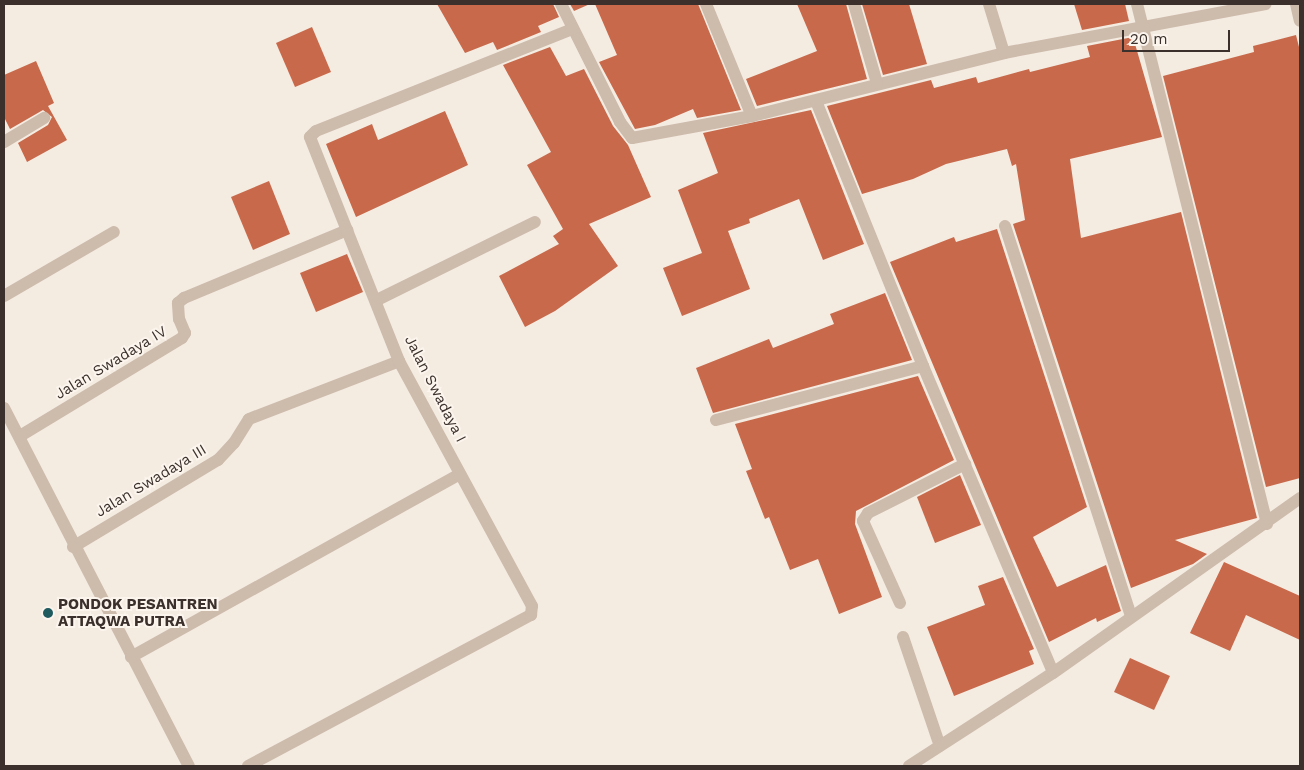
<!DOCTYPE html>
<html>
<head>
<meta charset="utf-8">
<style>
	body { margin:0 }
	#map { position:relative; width:1304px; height:770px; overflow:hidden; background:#f4ebe1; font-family:"Work Sans",sans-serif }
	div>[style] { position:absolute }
	.building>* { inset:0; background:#c8694b }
	.minor>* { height:12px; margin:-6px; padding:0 6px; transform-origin:6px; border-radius:6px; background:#cdbbac }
	.dots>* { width:14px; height:14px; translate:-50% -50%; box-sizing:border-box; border:2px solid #fbf5ee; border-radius:50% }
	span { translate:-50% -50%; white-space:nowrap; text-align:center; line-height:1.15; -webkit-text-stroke:4px #fbf5ee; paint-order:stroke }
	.street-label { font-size:15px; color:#3b302b }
	.poi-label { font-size:15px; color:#3b302b; font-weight:700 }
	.left { translate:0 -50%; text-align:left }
	.frame { position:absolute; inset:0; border:5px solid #3b302b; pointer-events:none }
	.scale { position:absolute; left:1122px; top:30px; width:108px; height:22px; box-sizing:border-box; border:2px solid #3b302b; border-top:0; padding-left:6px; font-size:15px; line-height:18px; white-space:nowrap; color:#3b302b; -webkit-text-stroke:4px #fbf5ee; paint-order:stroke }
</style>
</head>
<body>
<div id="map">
	<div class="building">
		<i style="clip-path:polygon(437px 4px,553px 4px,559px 17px,538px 26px,541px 32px,497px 50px,493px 42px,465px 53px)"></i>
		<i style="clip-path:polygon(570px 4px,590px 4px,574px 11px)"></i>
		<i style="clip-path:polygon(595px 4px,698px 4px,741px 110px,697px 118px,693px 109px,655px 125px,635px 129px,599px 62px,617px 55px)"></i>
		<i style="clip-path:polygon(797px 4px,846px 4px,867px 79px,757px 106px,746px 79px,817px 51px)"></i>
		<i style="clip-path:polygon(862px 4px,909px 4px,927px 64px,883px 75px)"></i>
		<i style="clip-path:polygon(1074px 4px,1125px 4px,1129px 21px,1082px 30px)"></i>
		<i style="clip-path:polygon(312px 27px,331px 72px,295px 87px,276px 43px)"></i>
		<i style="clip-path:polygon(1296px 35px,1300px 51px,1300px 478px,1266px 487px,1163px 76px,1254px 52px,1253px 46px)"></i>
		<i style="clip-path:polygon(1133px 37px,1162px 137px,1070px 159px,1081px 238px,1181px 212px,1257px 518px,1175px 540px,1207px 554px,1193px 564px,1131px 588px,1013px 224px,1025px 220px,1016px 164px,1012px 166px,1007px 149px,946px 164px,913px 179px,862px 194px,827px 106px,931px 80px,934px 88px,976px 77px,978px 83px,1029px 69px,1030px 72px,1090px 57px,1087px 46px)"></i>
		<i style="clip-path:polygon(550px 47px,566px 76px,584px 69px,613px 126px,628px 145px,651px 197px,589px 224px,618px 266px,555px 311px,525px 327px,499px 276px,559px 244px,553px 236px,563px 229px,527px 165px,551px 152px,503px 65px)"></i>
		<i style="clip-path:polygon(36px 61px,54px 103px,48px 106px,67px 140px,27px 162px,18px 143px,48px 125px,52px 117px,43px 110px,10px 129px,4px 117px,4px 75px)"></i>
		<i style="clip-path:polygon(811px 110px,864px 244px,823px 260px,799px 199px,749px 219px,750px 223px,728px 231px,750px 289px,682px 316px,663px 268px,702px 253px,678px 190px,718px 173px,703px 133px)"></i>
		<i style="clip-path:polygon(445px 111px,468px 165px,356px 217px,326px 144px,372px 124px,378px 140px)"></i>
		<i style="clip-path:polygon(269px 181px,290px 234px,253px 250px,231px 197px)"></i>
		<i style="clip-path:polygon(997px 229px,1087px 507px,1033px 537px,1057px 587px,1106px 565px,1121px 611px,1097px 622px,1096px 618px,1049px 642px,890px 262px,954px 237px,956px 242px)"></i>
		<i style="clip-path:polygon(347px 254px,363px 292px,316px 312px,300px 273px)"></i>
		<i style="clip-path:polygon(885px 293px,912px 360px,713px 413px,696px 368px,769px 339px,773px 348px,834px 324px,830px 314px)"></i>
		<i style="clip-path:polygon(918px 376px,954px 460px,856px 511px,855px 524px,882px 597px,839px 614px,818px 559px,790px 570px,769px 517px,765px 519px,746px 471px,752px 469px,735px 424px)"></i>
		<i style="clip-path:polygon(960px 475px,981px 525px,935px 543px,917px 497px)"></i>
		<i style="clip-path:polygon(1224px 562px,1300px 596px,1300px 640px,1246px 615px,1230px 651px,1190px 633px)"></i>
		<i style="clip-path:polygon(1003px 577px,1034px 649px,1029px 651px,1034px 664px,954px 696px,927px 627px,985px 605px,978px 586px)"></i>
		<i style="clip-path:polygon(1130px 658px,1170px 676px,1154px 710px,1114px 692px)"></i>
	</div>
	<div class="minor">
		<i style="left:561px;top:4px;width:132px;rotate:63.4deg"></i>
		<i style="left:620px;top:122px;width:20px;rotate:53deg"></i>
		<i style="left:632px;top:138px;width:122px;rotate:-10.4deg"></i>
		<i style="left:752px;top:116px;width:260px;rotate:-14deg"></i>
		<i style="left:1004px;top:53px;width:266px;rotate:-10.6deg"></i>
		<i style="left:706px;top:4px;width:121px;rotate:67.7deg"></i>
		<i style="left:854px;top:4px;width:82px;rotate:73.8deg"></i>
		<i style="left:989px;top:4px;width:51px;rotate:73deg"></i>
		<i style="left:1137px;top:4px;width:536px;rotate:75.96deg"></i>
		<i style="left:1296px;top:4px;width:17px;rotate:77deg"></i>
		<i style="left:816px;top:101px;width:286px;rotate:68deg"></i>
		<i style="left:923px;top:366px;width:333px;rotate:67deg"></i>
		<i style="left:4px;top:142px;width:47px;rotate:-31deg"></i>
		<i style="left:1005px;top:226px;width:410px;rotate:72.1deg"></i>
		<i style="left:4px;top:296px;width:127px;rotate:-30.2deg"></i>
		<i style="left:377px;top:300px;width:176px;rotate:-26.3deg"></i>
		<i style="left:4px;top:408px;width:403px;rotate:62.7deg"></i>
		<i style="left:716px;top:420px;width:214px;rotate:-14.6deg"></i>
		<i style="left:20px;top:436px;width:189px;rotate:-31.2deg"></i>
		<i style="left:182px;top:338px;width:6px;rotate:-59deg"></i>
		<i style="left:185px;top:333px;width:15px;rotate:-113deg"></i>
		<i style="left:179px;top:319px;width:16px;rotate:-94deg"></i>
		<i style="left:178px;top:303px;width:8px;rotate:-40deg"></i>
		<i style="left:184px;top:298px;width:177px;rotate:-22.6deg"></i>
		<i style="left:73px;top:547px;width:169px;rotate:-31deg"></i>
		<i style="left:218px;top:460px;width:23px;rotate:-47deg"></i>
		<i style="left:234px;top:443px;width:28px;rotate:-58deg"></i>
		<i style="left:249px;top:419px;width:161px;rotate:-21.1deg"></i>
		<i style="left:900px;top:603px;width:90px;rotate:-114.3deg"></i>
		<i style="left:863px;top:521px;width:9px;rotate:-58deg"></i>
		<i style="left:868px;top:513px;width:109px;rotate:-26.8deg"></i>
		<i style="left:903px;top:637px;width:115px;rotate:71.3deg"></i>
		<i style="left:131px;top:657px;width:376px;rotate:-29.1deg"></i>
		<i style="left:248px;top:766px;width:321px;rotate:-28.1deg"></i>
		<i style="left:531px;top:615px;width:9px;rotate:-84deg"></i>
		<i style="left:532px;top:606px;width:279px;rotate:-118.5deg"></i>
		<i style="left:399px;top:361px;width:241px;rotate:-111.7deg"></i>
		<i style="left:310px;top:137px;width:8px;rotate:-45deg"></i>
		<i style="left:316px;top:131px;width:276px;rotate:-21.7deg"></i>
		<i style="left:909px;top:766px;width:171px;rotate:-32.9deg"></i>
		<i style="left:1053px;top:673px;width:303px;rotate:-35.3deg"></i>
	</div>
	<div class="dots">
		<i style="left:48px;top:613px;background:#1f5a5e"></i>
	</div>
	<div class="street-label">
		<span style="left:111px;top:363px;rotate:-31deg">Jalan Swadaya IV</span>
		<span style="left:435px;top:389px;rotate:63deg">Jalan Swadaya I</span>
		<span style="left:151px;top:481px;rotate:-31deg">Jalan Swadaya III</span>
	</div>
	<div class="poi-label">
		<span class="left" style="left:58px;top:613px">PONDOK PESANTREN<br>ATTAQWA PUTRA</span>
	</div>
	<div class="frame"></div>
	<div class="scale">20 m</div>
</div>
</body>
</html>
